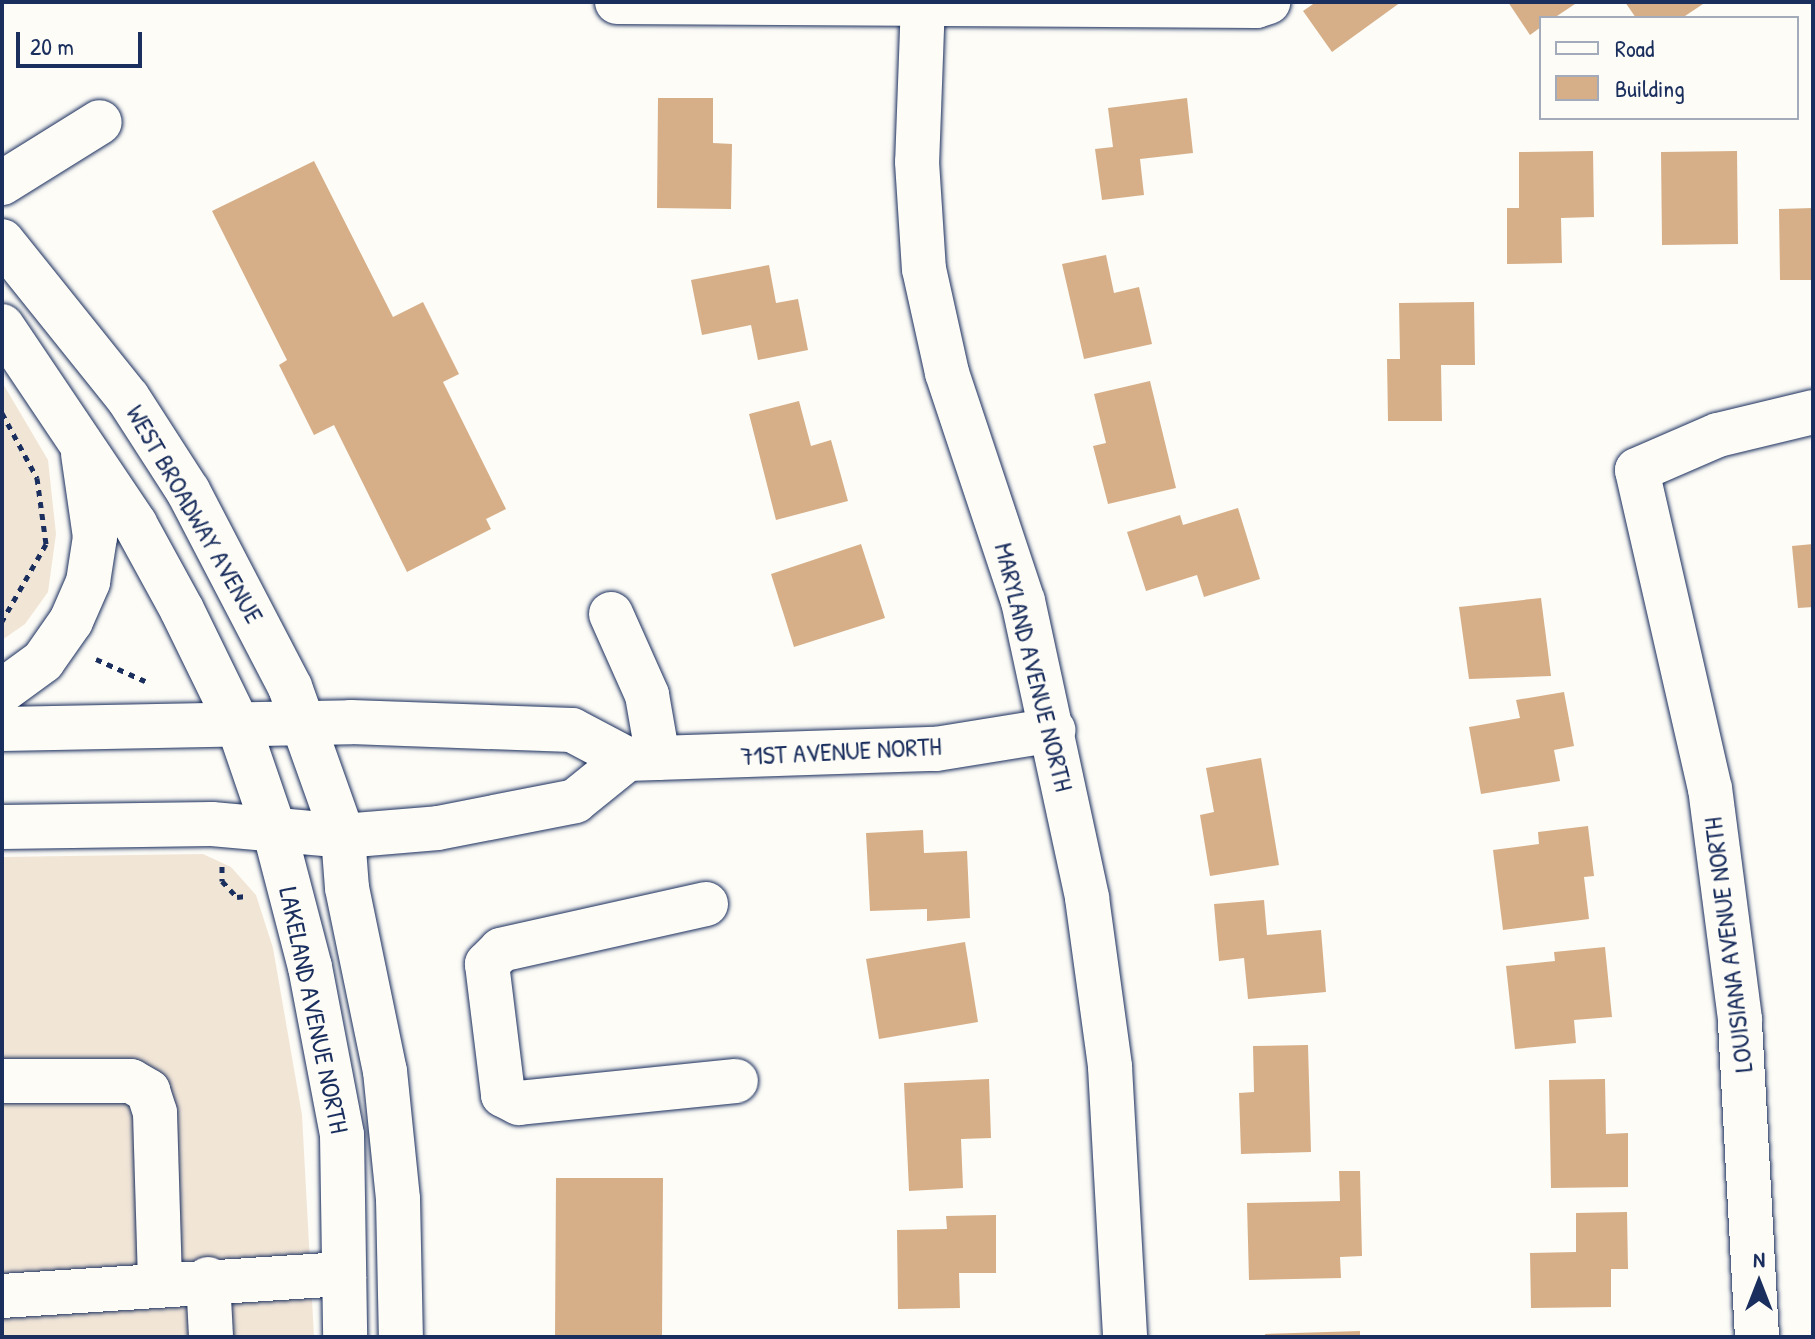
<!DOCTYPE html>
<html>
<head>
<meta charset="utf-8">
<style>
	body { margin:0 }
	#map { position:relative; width:1815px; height:1339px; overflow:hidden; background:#fdfcf7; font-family:"Patrick Hand",sans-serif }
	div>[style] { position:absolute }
	.built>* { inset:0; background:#f1e5d6 }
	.building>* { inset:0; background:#d6af88 }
	.path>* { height:5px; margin-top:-2.5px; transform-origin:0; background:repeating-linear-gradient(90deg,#1b2f5e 0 6px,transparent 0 12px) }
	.roads { filter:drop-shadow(0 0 2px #1b2f5e) drop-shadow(0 0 2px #1b2f5e) }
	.minor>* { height:44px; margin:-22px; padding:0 22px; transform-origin:22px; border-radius:22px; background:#fdfcf7 }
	span { translate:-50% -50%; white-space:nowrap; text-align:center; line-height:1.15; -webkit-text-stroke:6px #fdfcf7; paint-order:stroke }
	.street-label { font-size:26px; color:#1b2f5e }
	.frame { position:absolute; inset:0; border:4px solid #1b2f5e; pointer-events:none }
	.legend { position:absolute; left:1539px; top:16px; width:260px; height:104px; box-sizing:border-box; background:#fdfcf7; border:2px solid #a3aaba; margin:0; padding:10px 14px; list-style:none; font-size:24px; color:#1b2f5e }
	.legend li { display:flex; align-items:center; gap:16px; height:40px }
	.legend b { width:40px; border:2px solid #a3aaba }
	.north { position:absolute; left:1719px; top:1243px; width:80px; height:80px; -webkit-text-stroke:6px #fdfcf7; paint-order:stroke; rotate:0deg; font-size:22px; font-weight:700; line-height:32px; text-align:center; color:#1b2f5e }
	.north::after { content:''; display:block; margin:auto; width:28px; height:36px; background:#1b2f5e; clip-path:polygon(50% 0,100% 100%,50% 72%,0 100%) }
	.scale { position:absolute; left:16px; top:32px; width:126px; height:36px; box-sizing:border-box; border:4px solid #1b2f5e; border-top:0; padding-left:10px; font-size:24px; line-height:28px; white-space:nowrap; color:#1b2f5e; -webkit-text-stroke:6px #fdfcf7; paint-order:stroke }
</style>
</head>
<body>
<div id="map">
	<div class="built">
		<i style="clip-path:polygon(2px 382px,48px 460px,56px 534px,48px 592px,25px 624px,2px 640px)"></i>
		<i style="clip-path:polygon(203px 854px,231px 867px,256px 895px,273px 948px,302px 1115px,314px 1337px,2px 1337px,2px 857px)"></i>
	</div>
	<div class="building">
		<i style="clip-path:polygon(1316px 2px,1401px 2px,1332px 52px,1303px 11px)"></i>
		<i style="clip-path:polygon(1508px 2px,1578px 2px,1554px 18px,1541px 18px,1541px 27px,1530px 35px)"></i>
		<i style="clip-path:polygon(1625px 2px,1706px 2px,1682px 18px,1636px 18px)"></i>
		<i style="clip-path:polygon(658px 98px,713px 98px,713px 143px,732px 144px,731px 209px,657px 208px)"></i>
		<i style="clip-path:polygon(1187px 98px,1193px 153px,1140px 159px,1144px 195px,1102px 200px,1095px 149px,1113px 147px,1108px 108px)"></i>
		<i style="clip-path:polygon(1593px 151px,1594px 217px,1561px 218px,1562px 263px,1507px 264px,1507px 208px,1519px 208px,1519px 152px)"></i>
		<i style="clip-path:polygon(1737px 151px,1738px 244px,1662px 245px,1661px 152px)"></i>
		<i style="clip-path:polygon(314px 161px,393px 317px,423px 302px,459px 374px,443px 382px,506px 509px,486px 519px,491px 529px,407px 572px,334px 425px,314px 435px,279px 365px,287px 360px,212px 211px)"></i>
		<i style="clip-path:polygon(1813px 208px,1813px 280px,1780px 280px,1779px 209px)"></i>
		<i style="clip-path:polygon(1106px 255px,1114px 293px,1139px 287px,1152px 344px,1084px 359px,1062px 264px)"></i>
		<i style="clip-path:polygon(769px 265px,776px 303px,798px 299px,808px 350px,758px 360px,751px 325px,702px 335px,691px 280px)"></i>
		<i style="clip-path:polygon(1474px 302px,1475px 365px,1441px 365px,1442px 421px,1388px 421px,1387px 359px,1400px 359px,1399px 303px)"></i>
		<i style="clip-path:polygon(1150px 381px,1176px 488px,1108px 504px,1093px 446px,1106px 443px,1094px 394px)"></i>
		<i style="clip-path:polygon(799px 401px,811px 446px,831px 440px,848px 501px,776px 520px,749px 414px)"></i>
		<i style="clip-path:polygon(1238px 508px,1260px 579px,1204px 597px,1197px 575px,1146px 591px,1127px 532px,1180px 515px,1183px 525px)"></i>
		<i style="clip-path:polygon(861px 544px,885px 618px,794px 647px,771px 574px)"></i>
		<i style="clip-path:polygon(1813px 544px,1813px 607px,1798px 608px,1792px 546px)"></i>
		<i style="clip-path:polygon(1541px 598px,1551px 676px,1469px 679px,1459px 607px)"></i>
		<i style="clip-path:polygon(1564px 692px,1574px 746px,1554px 750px,1560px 781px,1481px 794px,1469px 727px,1520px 718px,1516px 700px)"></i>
		<i style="clip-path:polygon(1261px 758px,1279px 865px,1210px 876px,1200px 815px,1214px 812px,1206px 768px)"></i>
		<i style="clip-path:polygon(1588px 826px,1594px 876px,1584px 877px,1589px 919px,1503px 930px,1493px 850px,1539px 844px,1538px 832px)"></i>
		<i style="clip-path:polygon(923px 830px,924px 853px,967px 851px,970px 918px,927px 921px,927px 909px,870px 911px,866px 833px)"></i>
		<i style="clip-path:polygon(1264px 900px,1267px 935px,1321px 930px,1326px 992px,1248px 999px,1244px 958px,1219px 961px,1214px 904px)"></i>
		<i style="clip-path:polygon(965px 942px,978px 1022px,879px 1039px,866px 959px)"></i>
		<i style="clip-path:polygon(1605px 947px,1612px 1017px,1574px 1020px,1576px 1043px,1515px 1049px,1506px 966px,1555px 961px,1554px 952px)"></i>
		<i style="clip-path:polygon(1308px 1045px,1311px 1152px,1241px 1154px,1239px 1093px,1254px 1092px,1253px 1046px)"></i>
		<i style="clip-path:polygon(989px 1079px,991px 1138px,961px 1139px,963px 1188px,909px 1191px,904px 1083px)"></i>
		<i style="clip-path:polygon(1605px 1079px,1606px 1134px,1628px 1133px,1628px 1187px,1551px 1188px,1549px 1080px)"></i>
		<i style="clip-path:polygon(1339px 1171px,1360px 1171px,1362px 1256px,1340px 1257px,1341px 1278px,1249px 1280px,1247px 1203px,1340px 1201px)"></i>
		<i style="clip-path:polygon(556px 1178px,663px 1178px,662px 1337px,555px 1337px)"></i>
		<i style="clip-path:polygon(1627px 1212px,1628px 1269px,1611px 1269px,1611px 1307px,1531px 1308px,1530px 1253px,1576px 1252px,1576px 1213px)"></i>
		<i style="clip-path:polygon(996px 1215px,996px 1273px,959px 1273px,960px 1308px,898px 1309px,897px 1230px,947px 1229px,946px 1216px)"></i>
		<i style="clip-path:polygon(1360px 1331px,1360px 1337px,1266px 1337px,1265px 1334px)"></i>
	</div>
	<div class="path">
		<i style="left:2px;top:413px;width:74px;rotate:61.7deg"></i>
		<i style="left:37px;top:478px;width:67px;rotate:82.2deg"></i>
		<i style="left:46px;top:544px;width:89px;rotate:119.7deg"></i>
		<i style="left:96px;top:659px;width:54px;rotate:24.2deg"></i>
		<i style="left:222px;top:866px;width:15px;rotate:90deg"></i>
		<i style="left:222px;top:881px;width:22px;rotate:47deg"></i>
		<i style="left:237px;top:897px;width:9px;rotate:-6deg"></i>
	</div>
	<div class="roads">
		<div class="minor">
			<i style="left:617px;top:2px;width:639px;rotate:0.36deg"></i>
			<i style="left:1256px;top:6px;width:13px;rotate:-18deg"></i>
			<i style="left:923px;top:2px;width:160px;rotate:92.1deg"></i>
			<i style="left:917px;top:162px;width:107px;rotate:86.3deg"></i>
			<i style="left:924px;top:269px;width:107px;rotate:77.5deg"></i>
			<i style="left:947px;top:373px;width:240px;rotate:71.6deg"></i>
			<i style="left:1023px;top:601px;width:304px;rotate:77.8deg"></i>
			<i style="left:1087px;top:898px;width:171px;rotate:82.2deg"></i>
			<i style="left:1110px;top:1067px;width:270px;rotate:86.8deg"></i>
			<i style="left:2px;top:183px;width:115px;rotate:-31.9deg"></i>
			<i style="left:2px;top:241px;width:201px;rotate:51.3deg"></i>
			<i style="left:128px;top:398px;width:111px;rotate:57.2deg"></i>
			<i style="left:188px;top:491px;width:221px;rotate:62.5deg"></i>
			<i style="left:290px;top:687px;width:158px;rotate:70.4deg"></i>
			<i style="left:343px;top:836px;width:52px;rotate:85.6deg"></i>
			<i style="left:347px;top:888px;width:187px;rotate:78.3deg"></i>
			<i style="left:385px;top:1071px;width:129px;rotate:84.2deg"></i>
			<i style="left:398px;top:1199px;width:138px;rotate:88.8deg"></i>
			<i style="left:2px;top:326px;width:239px;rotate:56.1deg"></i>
			<i style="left:135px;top:524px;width:98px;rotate:61.3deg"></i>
			<i style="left:182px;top:610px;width:130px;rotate:64deg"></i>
			<i style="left:239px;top:727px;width:108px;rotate:71.1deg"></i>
			<i style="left:274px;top:829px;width:143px;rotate:75.4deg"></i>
			<i style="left:310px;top:967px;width:171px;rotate:79.2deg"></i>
			<i style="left:342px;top:1135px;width:202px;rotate:89.1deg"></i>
			<i style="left:611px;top:614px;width:89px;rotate:66deg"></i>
			<i style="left:647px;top:695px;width:64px;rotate:80.1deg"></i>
			<i style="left:2px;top:691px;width:51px;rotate:-36.2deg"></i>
			<i style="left:43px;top:661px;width:49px;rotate:-55deg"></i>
			<i style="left:71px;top:621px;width:43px;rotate:-66.4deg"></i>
			<i style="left:88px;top:582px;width:46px;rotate:-81.2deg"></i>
			<i style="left:95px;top:537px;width:84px;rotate:-98.2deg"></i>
			<i style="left:2px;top:729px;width:349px;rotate:-1.1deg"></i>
			<i style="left:351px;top:722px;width:221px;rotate:2.1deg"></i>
			<i style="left:572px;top:730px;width:62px;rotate:27.8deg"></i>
			<i style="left:627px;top:759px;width:309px;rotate:-1.9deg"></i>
			<i style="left:936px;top:749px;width:119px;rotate:-9.2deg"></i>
			<i style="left:2px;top:827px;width:210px;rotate:-0.8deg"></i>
			<i style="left:212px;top:824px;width:132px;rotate:5.2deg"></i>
			<i style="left:343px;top:836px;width:95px;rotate:-4.8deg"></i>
			<i style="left:438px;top:828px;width:140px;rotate:-11.1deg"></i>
			<i style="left:575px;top:801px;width:67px;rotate:-38.9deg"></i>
			<i style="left:706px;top:904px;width:210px;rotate:167.4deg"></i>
			<i style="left:501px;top:950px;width:20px;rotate:135deg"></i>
			<i style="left:487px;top:964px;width:132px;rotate:83deg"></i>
			<i style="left:503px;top:1095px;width:18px;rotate:27deg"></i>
			<i style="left:519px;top:1103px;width:218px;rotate:-5.8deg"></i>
			<i style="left:2px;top:1081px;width:129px"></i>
			<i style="left:131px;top:1081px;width:20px;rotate:30deg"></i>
			<i style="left:148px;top:1091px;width:23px;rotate:72deg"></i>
			<i style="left:155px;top:1113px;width:171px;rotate:88.3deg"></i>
			<i style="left:208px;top:1279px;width:58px;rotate:87deg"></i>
			<i style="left:2px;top:1296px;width:343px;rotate:-3.7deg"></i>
			<i style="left:1757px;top:1337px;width:318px;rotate:-93.1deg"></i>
			<i style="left:1740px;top:1019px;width:232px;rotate:-97.4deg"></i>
			<i style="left:1710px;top:789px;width:327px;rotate:-102.9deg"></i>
			<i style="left:1637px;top:470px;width:88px;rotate:-23.4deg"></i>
			<i style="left:1718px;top:435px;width:98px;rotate:-13.6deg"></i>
		</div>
	</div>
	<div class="street-label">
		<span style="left:195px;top:514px;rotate:60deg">WEST BROADWAY AVENUE</span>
		<span style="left:1034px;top:667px;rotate:76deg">MARYLAND AVENUE NORTH</span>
		<span style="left:841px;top:751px;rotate:-3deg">71ST AVENUE NORTH</span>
		<span style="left:1728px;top:945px;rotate:-97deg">LOUISIANA AVENUE NORTH</span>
		<span style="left:314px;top:1010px;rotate:78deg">LAKELAND AVENUE NORTH</span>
	</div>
	<div class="frame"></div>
	<ul class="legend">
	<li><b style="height:10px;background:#fdfcf7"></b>Road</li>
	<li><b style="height:22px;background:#d6af88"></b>Building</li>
	</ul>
	<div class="north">N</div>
	<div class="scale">20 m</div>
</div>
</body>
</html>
